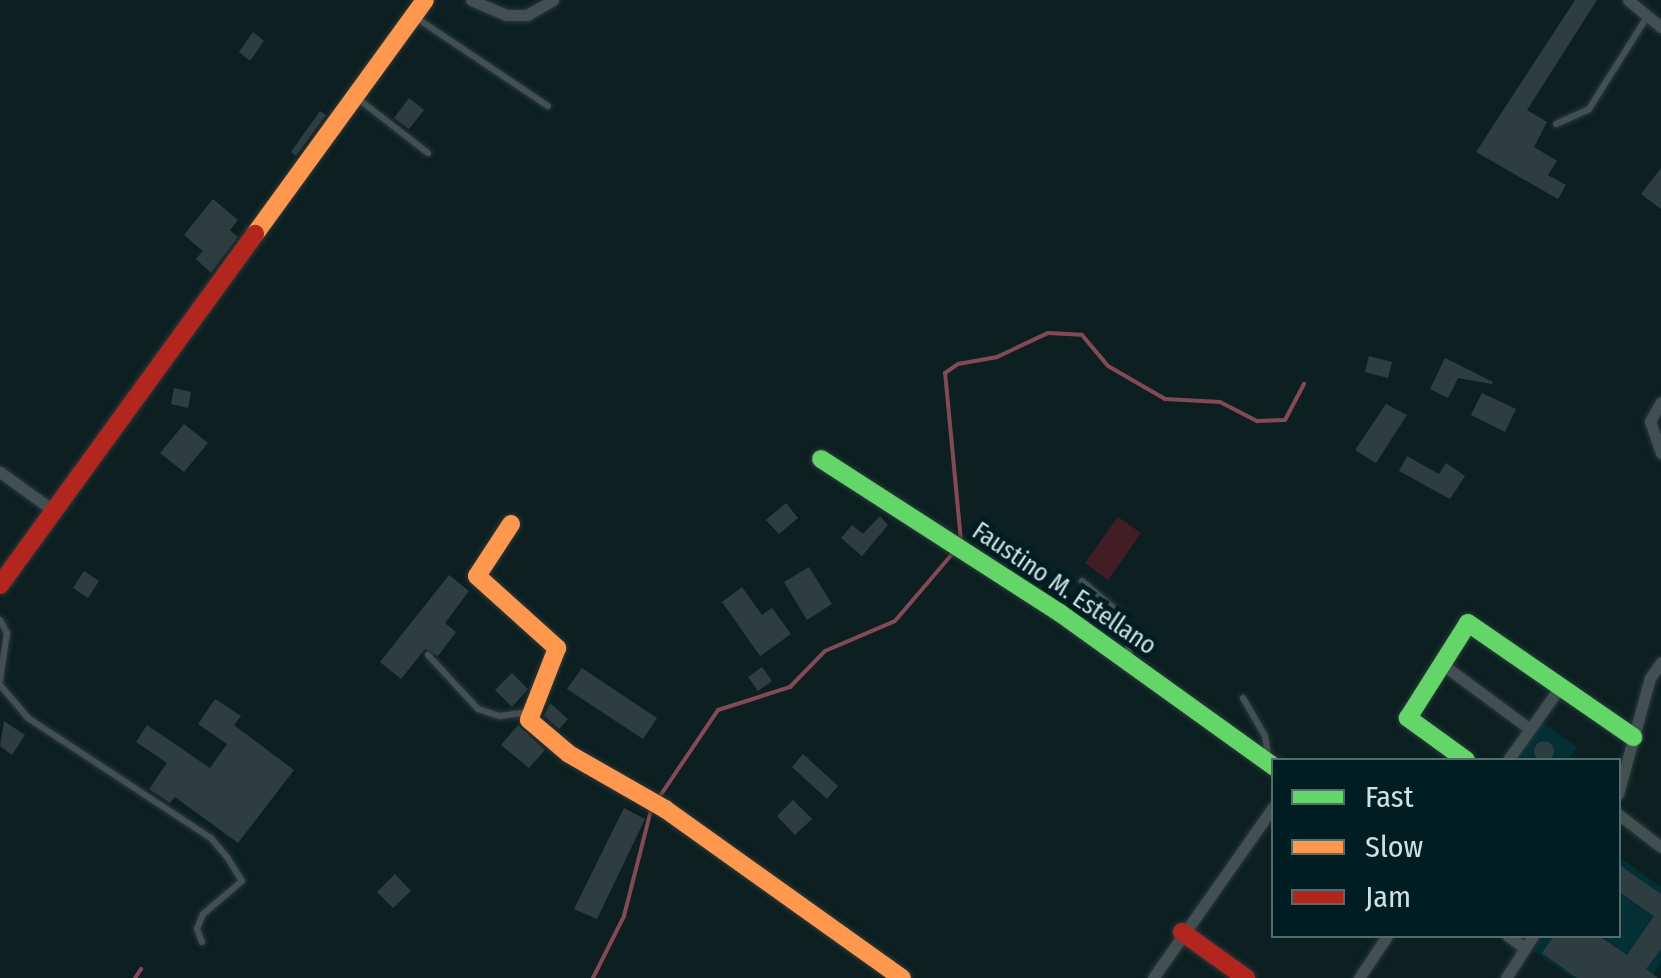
<!DOCTYPE html>
<html>
<head>
<meta charset="utf-8">
<style>
	body { margin:0 }
	#map { position:relative; width:1661px; height:978px; overflow:hidden; background:#0c2022; font-family:"Fira Sans Condensed",sans-serif }
	div>[style] { position:absolute }
	.built>* { inset:0; background:#023034 }
	.green>* { inset:0; background:#421d25 }
	.stream>* { height:4px; margin:-2px; padding:0 2px; transform-origin:2px; border-radius:2px; background:#864855 }
	.building>* { inset:0; background:#2e3e40 }
	.round { border-radius:50% }
	.roads { filter:drop-shadow(0 0 2px #2c393b) drop-shadow(0 0 2px #2c393b) }
	.lane>* { height:6px; margin:-3px; padding:0 3px; transform-origin:3px; border-radius:3px; background:#435052 }
	.street>* { height:11px; margin:-5.5px; padding:0 5.5px; transform-origin:5.5px; border-radius:5.5px; background:#435052 }
	.fast>* { height:18px; margin:-9px; padding:0 9px; transform-origin:9px; border-radius:9px; background:#63d668 }
	.slow>* { height:18px; margin:-9px; padding:0 9px; transform-origin:9px; border-radius:9px; background:#ff974d }
	.jam>* { height:18px; margin:-9px; padding:0 9px; transform-origin:9px; border-radius:9px; background:#b3261e }
	span { translate:-50% -50%; white-space:nowrap; text-align:center; line-height:1.15; -webkit-text-stroke:10px #001e22; paint-order:stroke }
	.street-label { font-size:25px; color:#cde0e2 }
	.legend { position:absolute; left:1271px; top:758px; width:350px; height:180px; box-sizing:border-box; background:#001e22; border:2px solid #526c6f; margin:0; padding:12px 18px; list-style:none; font-size:30px; color:#cde0e2 }
	.legend li { display:flex; align-items:center; gap:20px; height:50px }
	.legend b { width:50px; border:2px solid #526c6f }
</style>
</head>
<body>
<div id="map">
	<div class="built">
		<i style="clip-path:polygon(1539px 720px,1577px 747px,1568px 760px,1527px 760px,1516px 752px)"></i>
		<i style="clip-path:polygon(1619px 857px,1661px 887px,1661px 963px,1651px 978px,1573px 978px,1533px 951px,1544px 936px,1618px 936px)"></i>
	</div>
	<div class="green">
		<i style="clip-path:polygon(1118px 517px,1141px 533px,1108px 580px,1085px 563px)"></i>
	</div>
	<div class="stream">
		<i style="left:961px;top:541px;width:169px;rotate:-95.4deg"></i>
		<i style="left:945px;top:373px;width:16px;rotate:-35deg"></i>
		<i style="left:958px;top:364px;width:40px;rotate:-10deg"></i>
		<i style="left:997px;top:357px;width:56px;rotate:-25.2deg"></i>
		<i style="left:1048px;top:333px;width:34px;rotate:3deg"></i>
		<i style="left:1082px;top:335px;width:40px;rotate:50deg"></i>
		<i style="left:1108px;top:366px;width:66px;rotate:30.1deg"></i>
		<i style="left:1165px;top:399px;width:55px;rotate:3.1deg"></i>
		<i style="left:1220px;top:402px;width:42px;rotate:27.2deg"></i>
		<i style="left:1257px;top:421px;width:28px;rotate:-2deg"></i>
		<i style="left:1285px;top:420px;width:41px;rotate:-62.2deg"></i>
		<i style="left:660px;top:796px;width:104px;rotate:-56deg"></i>
		<i style="left:718px;top:710px;width:76px;rotate:-17.7deg"></i>
		<i style="left:790px;top:687px;width:50px;rotate:-45.8deg"></i>
		<i style="left:825px;top:651px;width:76px;rotate:-23.2deg"></i>
		<i style="left:895px;top:621px;width:89px;rotate:-49.5deg"></i>
		<i style="left:135px;top:978px;width:11px;rotate:-56deg"></i>
		<i style="left:593px;top:978px;width:69px;rotate:-63.4deg"></i>
		<i style="left:624px;top:916px;width:109px;rotate:-75.7deg"></i>
	</div>
	<div class="building">
		<i style="clip-path:polygon(1575px 0,1597px 0,1527px 110px,1547px 122px,1534px 147px,1557px 161px,1548px 175px,1566px 185px,1558px 199px,1476px 152px)"></i>
		<i style="clip-path:polygon(253px 32px,264px 41px,250px 61px,239px 52px)"></i>
		<i style="clip-path:polygon(409px 98px,424px 110px,409px 129px,394px 118px)"></i>
		<i style="clip-path:polygon(320px 111px,326px 115px,296px 156px,291px 152px)"></i>
		<i style="clip-path:polygon(1661px 168px,1661px 209px,1641px 194px)"></i>
		<i style="clip-path:polygon(213px 199px,238px 220px,230px 230px,238px 237px,211px 273px,196px 259px,203px 251px,184px 235px)"></i>
		<i style="clip-path:polygon(1369px 356px,1392px 362px,1388px 378px,1365px 372px)"></i>
		<i style="clip-path:polygon(1445px 358px,1493px 382px,1492px 384px,1458px 378px,1448px 398px,1430px 389px)"></i>
		<i style="clip-path:polygon(174px 388px,191px 392px,188px 408px,171px 404px)"></i>
		<i style="clip-path:polygon(1482px 393px,1516px 409px,1505px 432px,1471px 415px)"></i>
		<i style="clip-path:polygon(1386px 404px,1407px 415px,1376px 463px,1355px 450px)"></i>
		<i style="clip-path:polygon(184px 424px,208px 443px,184px 472px,160px 453px)"></i>
		<i style="clip-path:polygon(1407px 456px,1439px 474px,1446px 463px,1465px 476px,1450px 499px,1399px 471px)"></i>
		<i style="clip-path:polygon(786px 503px,798px 518px,779px 534px,766px 520px)"></i>
		<i style="clip-path:polygon(880px 516px,888px 525px,862px 556px,841px 538px,852px 525px,863px 534px)"></i>
		<i style="clip-path:polygon(809px 567px,832px 604px,807px 620px,784px 582px)"></i>
		<i style="clip-path:polygon(84px 571px,99px 581px,88px 598px,73px 588px)"></i>
		<i style="clip-path:polygon(449px 575px,469px 591px,445px 623px,456px 632px,438px 656px,425px 649px,401px 679px,380px 662px)"></i>
		<i style="clip-path:polygon(742px 587px,762px 615px,772px 608px,791px 634px,760px 656px,722px 602px)"></i>
		<i style="clip-path:polygon(1092px 602px,1116px 619px,1113px 635px,1083px 614px)"></i>
		<i style="clip-path:polygon(762px 667px,772px 681px,758px 691px,748px 677px)"></i>
		<i style="clip-path:polygon(582px 668px,657px 718px,643px 739px,567px 689px)"></i>
		<i style="clip-path:polygon(512px 673px,528px 689px,512px 707px,495px 690px)"></i>
		<i style="clip-path:polygon(215px 699px,241px 716px,234px 725px,294px 770px,238px 843px,175px 797px,170px 803px,149px 789px,167px 763px,136px 742px,147px 725px,210px 768px,227px 744px,198px 724px)"></i>
		<i style="clip-path:polygon(550px 703px,568px 719px,559px 729px,544px 716px)"></i>
		<i style="clip-path:polygon(4px 721px,25px 735px,12px 755px,0 746px)"></i>
		<i style="clip-path:polygon(518px 725px,545px 750px,529px 768px,501px 745px)"></i>
		<i class="round" style="left:1534px;top:741px;width:20px;height:20px"></i>
		<i style="clip-path:polygon(803px 754px,838px 786px,827px 799px,792px 767px)"></i>
		<i style="clip-path:polygon(793px 800px,812px 819px,795px 835px,777px 816px)"></i>
		<i style="clip-path:polygon(624px 808px,645px 819px,597px 919px,574px 909px)"></i>
		<i style="clip-path:polygon(1618px 864px,1661px 894px,1661px 949px,1646px 969px,1658px 978px,1577px 978px,1542px 953px,1553px 937px,1599px 936px,1627px 955px,1654px 916px,1618px 891px)"></i>
		<i style="clip-path:polygon(395px 874px,411px 891px,393px 908px,377px 892px)"></i>
	</div>
	<div class="roads">
		<div class="lane">
			<i style="left:415px;top:17px;width:160px;rotate:33.8deg"></i>
			<i style="left:357px;top:98px;width:90px;rotate:37.8deg"></i>
			<i style="left:1556px;top:124px;width:36px;rotate:-24deg"></i>
			<i style="left:1589px;top:109px;width:109px;rotate:-57.8deg"></i>
			<i style="left:1082px;top:581px;width:52px;rotate:40.4deg"></i>
			<i style="left:1122px;top:615px;width:46px;rotate:78.7deg"></i>
			<i style="left:0;top:620px;width:15px;rotate:62deg"></i>
			<i style="left:7px;top:633px;width:48px;rotate:98.5deg"></i>
			<i style="left:428px;top:655px;width:74px;rotate:47.2deg"></i>
			<i style="left:478px;top:709px;width:23px;rotate:18deg"></i>
			<i style="left:500px;top:716px;width:27px;rotate:-8deg"></i>
			<i style="left:0;top:685px;width:43px;rotate:49.7deg"></i>
			<i style="left:28px;top:718px;width:219px;rotate:33.3deg"></i>
			<i style="left:211px;top:838px;width:25px;rotate:50deg"></i>
			<i style="left:227px;top:857px;width:28px;rotate:58deg"></i>
			<i style="left:242px;top:881px;width:51px;rotate:139.8deg"></i>
			<i style="left:203px;top:914px;width:16px;rotate:112deg"></i>
			<i style="left:197px;top:929px;width:14px;rotate:69deg"></i>
			<i style="left:1243px;top:698px;width:44px;rotate:59.9deg"></i>
			<i style="left:1265px;top:736px;width:20px;rotate:81deg"></i>
		</div>
		<div class="street">
			<i style="left:471px;top:0;width:38px;rotate:23deg"></i>
			<i style="left:506px;top:15px;width:21px"></i>
			<i style="left:527px;top:15px;width:30px;rotate:-30deg"></i>
			<i style="left:1628px;top:0;width:43px;rotate:39.3deg"></i>
			<i style="left:1661px;top:402px;width:22px;rotate:120deg"></i>
			<i style="left:1650px;top:421px;width:34px;rotate:71deg"></i>
			<i style="left:0;top:472px;width:67px;rotate:35.8deg"></i>
			<i style="left:1442px;top:664px;width:109px;rotate:36.5deg"></i>
			<i style="left:1508px;top:760px;width:90px;rotate:-54.5deg"></i>
			<i style="left:1618px;top:794px;width:120px;rotate:-74.6deg"></i>
			<i style="left:1650px;top:678px;width:19px;rotate:-55deg"></i>
			<i style="left:1618px;top:814px;width:54px;rotate:37.5deg"></i>
			<i style="left:1508px;top:936px;width:21px;rotate:35deg"></i>
			<i style="left:1153px;top:978px;width:210px;rotate:-54.9deg"></i>
			<i style="left:1359px;top:978px;width:50px;rotate:-56.3deg"></i>
			<i style="left:1506px;top:978px;width:50px;rotate:-57.3deg"></i>
		</div>
		<div class="fast">
			<i style="left:821px;top:459px;width:284px;rotate:32.8deg"></i>
			<i style="left:1060px;top:613px;width:264px;rotate:35.7deg"></i>
			<i style="left:1466px;top:760px;width:72px;rotate:-144.1deg"></i>
			<i style="left:1408px;top:718px;width:112px;rotate:-57.7deg"></i>
			<i style="left:1468px;top:623px;width:201px;rotate:34.6deg"></i>
		</div>
		<div class="slow">
			<i style="left:255px;top:234px;width:289px;rotate:-54deg"></i>
			<i style="left:511px;top:524px;width:62px;rotate:123.2deg"></i>
			<i style="left:477px;top:576px;width:108px;rotate:42deg"></i>
			<i style="left:557px;top:648px;width:77px;rotate:111.3deg"></i>
			<i style="left:529px;top:720px;width:52px;rotate:40.4deg"></i>
			<i style="left:569px;top:754px;width:111px;rotate:29.8deg"></i>
			<i style="left:665px;top:809px;width:291px;rotate:35.5deg"></i>
		</div>
		<div class="jam">
			<i style="left:0;top:585px;width:434px;rotate:-54deg"></i>
			<i style="left:1182px;top:932px;width:79px;rotate:35.7deg"></i>
		</div>
	</div>
	<div class="street-label">
		<span style="left:1064px;top:589px;rotate:34deg">Faustino M. Estellano</span>
	</div>
	<ul class="legend">
	<li><b style="height:12px;background:#63d668"></b>Fast</li>
	<li><b style="height:12px;background:#ff974d"></b>Slow</li>
	<li><b style="height:12px;background:#b3261e"></b>Jam</li>
	</ul>
</div>
</body>
</html>
